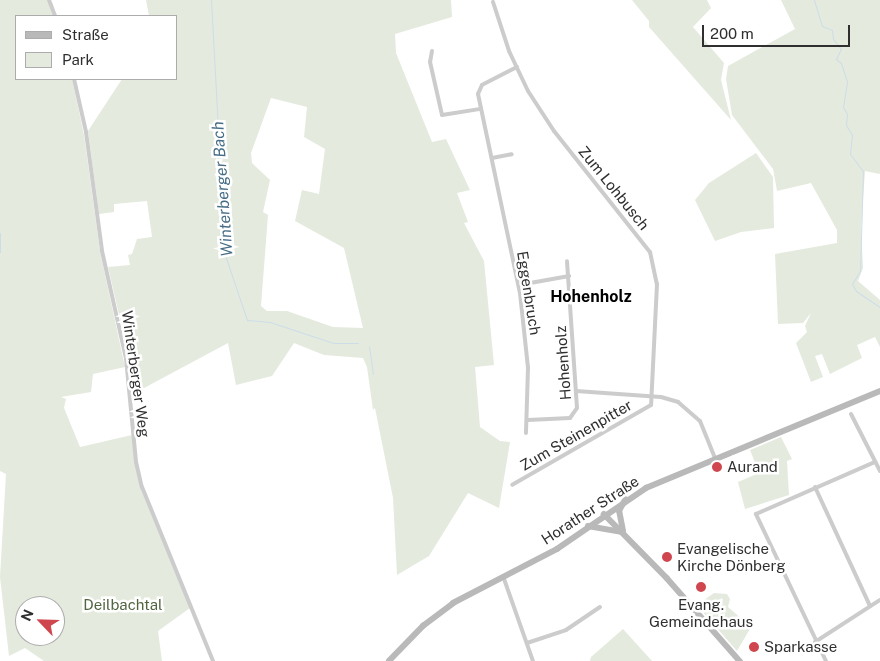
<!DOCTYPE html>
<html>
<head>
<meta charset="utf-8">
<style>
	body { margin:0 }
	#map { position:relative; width:880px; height:661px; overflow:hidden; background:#fff; font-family:"Public Sans",sans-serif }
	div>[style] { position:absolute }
	.green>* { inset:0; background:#e4eade }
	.stream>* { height:1px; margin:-0.5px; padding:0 0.5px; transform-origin:0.5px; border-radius:0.5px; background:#cddde8 }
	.street>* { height:4px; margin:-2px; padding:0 2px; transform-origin:2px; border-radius:2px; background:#ccc }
	.secondary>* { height:5.5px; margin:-2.75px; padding:0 2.75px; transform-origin:2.75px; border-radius:2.75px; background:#b9b9b9 }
	.dots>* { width:14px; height:14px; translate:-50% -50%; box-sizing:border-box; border:2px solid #fff; border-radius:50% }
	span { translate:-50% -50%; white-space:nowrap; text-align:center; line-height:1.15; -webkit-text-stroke:5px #fff; paint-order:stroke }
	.street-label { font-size:15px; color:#2f2f2f }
	.poi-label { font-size:15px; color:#2f2f2f }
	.left { translate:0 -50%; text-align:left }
	.park-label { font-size:15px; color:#526541 }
	.water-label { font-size:16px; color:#466d87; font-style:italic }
	.neighbourhood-label { font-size:16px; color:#000; font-weight:700 }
	.legend { position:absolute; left:15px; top:15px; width:162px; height:65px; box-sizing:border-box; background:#fff; border:1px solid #acacac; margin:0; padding:6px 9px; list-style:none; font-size:15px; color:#2f2f2f }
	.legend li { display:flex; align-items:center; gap:10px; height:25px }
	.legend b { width:25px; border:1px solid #acacac }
	.north { position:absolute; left:15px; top:596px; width:50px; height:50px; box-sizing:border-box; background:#fff; border:1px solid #acacac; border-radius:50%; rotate:294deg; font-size:14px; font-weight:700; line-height:20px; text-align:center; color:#2f2f2f }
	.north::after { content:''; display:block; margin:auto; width:18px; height:22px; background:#d0464e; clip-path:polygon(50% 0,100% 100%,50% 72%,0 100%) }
	.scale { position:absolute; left:702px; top:25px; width:148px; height:22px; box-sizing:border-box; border:2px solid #2f2f2f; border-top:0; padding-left:6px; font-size:15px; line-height:18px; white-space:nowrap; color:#2f2f2f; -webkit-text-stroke:4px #fff; paint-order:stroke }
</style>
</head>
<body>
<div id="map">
	<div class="green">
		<i style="clip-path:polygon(evenodd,0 0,48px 0,54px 16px,16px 16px,16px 79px,72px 79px,84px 135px,100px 251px,125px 367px,93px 374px,91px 392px,61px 397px,66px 399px,64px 408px,80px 447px,132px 435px,140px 487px,190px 608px,158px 631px,162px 661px,44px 661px,25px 648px,9px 656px,0 577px,6px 474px,0 471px,0 0,25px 606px,55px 606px,55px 636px,25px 636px,25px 606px)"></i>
		<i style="clip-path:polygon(evenodd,146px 0,451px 0,452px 17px,395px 34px,396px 53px,432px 142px,446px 139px,470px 190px,457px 193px,468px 222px,464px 223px,484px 261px,494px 365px,475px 367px,480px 427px,500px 441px,510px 442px,499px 508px,468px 493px,429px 556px,397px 575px,393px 498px,375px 408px,373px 410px,367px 367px,363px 358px,324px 355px,294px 343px,272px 376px,236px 385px,228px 343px,131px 395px,123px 332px,108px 267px,130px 265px,128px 255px,132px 254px,137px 239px,152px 237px,147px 201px,114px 204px,114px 212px,99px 214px,88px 131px,122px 79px,176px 79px,176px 16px,149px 16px,146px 0,271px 98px,307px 107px,304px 137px,325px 149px,319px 194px,302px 190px,295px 221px,344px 248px,363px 328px,333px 327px,287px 311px,267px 311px,261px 306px,268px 215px,263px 212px,270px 180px,252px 163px,251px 153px,271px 98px)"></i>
		<i style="clip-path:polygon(632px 0,707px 0,711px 8px,693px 27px,724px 63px,721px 80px,731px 120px,649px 27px,649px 21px)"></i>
		<i style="clip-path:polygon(781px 0,880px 0,880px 174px,865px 171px,861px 229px,863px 268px,858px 281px,880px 300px,880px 347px,875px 337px,857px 345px,862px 358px,830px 374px,822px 354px,815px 356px,823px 377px,811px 382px,796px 343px,807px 332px,805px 326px,811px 313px,803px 323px,778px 324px,775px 254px,837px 243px,837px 230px,811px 183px,777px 191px,773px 169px,732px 115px,726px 79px,728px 66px,795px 29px)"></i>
		<i style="clip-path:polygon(756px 153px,773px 177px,774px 228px,741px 232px,715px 241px,695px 200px,709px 183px)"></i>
		<i style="clip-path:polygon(781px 437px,792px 459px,787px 461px,789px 495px,745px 509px,738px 482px,759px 473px,750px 450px)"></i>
		<i style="clip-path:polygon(714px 593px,727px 594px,730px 599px,728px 607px,751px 627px,737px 651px,701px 610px,700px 603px)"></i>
		<i style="clip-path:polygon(623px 629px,652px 661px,590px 661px,591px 657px)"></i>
	</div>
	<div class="stream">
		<i style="left:211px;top:0;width:255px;rotate:86.9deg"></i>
		<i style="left:225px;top:255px;width:69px;rotate:71.3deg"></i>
		<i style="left:247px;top:320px;width:23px;rotate:5deg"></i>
		<i style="left:270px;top:322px;width:66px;rotate:18.4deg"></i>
		<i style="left:333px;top:343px;width:25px"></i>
		<i style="left:814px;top:0;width:27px;rotate:73deg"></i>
		<i style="left:822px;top:26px;width:11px;rotate:22deg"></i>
		<i style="left:832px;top:30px;width:9px;rotate:84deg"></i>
		<i style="left:833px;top:39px;width:13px;rotate:51deg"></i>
		<i style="left:841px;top:49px;width:11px;rotate:117deg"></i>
		<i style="left:836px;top:59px;width:6px;rotate:39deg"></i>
		<i style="left:841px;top:63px;width:20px;rotate:72deg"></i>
		<i style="left:847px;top:82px;width:25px;rotate:99deg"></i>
		<i style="left:843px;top:107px;width:8px;rotate:60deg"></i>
		<i style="left:847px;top:114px;width:11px;rotate:95deg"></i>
		<i style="left:846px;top:125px;width:12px;rotate:59deg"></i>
		<i style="left:852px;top:135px;width:19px;rotate:96deg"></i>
		<i style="left:850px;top:154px;width:21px;rotate:53deg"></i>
		<i style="left:863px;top:171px;width:100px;rotate:91.7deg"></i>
		<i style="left:860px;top:271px;width:15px;rotate:122deg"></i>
		<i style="left:852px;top:284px;width:8px;rotate:60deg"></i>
		<i style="left:856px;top:291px;width:29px;rotate:34deg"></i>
		<i style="left:0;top:233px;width:19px;rotate:90deg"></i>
		<i style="left:369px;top:346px;width:28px;rotate:82deg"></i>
	</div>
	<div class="street">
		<i style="left:49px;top:0;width:17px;rotate:69deg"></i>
		<i style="left:493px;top:2px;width:52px;rotate:71.9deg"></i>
		<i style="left:509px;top:51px;width:44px;rotate:64.6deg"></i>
		<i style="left:528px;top:91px;width:48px;rotate:57deg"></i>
		<i style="left:554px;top:131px;width:154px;rotate:51.6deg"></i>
		<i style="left:650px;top:252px;width:33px;rotate:78deg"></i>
		<i style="left:657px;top:284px;width:121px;rotate:92.8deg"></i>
		<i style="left:651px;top:405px;width:160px;rotate:150.1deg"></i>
		<i style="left:432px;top:51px;width:11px;rotate:100deg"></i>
		<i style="left:430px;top:62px;width:54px;rotate:77.2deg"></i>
		<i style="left:442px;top:115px;width:39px;rotate:-9deg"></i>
		<i style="left:517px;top:67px;width:39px;rotate:153deg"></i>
		<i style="left:482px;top:85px;width:10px;rotate:114deg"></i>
		<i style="left:478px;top:94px;width:203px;rotate:78.1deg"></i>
		<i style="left:520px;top:293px;width:75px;rotate:83.9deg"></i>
		<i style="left:528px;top:368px;width:65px;rotate:91.8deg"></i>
		<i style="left:74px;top:79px;width:54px;rotate:77.2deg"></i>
		<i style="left:86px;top:132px;width:120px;rotate:82.3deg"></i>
		<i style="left:102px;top:251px;width:110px;rotate:77.4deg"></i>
		<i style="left:126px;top:358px;width:104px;rotate:84.5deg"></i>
		<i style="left:136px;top:462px;width:26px;rotate:77deg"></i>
		<i style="left:142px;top:487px;width:188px;rotate:67.8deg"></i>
		<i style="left:492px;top:158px;width:20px;rotate:-11deg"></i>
		<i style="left:519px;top:285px;width:51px;rotate:-10.2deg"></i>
		<i style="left:576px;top:391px;width:85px;rotate:4deg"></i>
		<i style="left:661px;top:397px;width:18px;rotate:16deg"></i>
		<i style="left:678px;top:402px;width:29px;rotate:41deg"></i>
		<i style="left:700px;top:421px;width:40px;rotate:68deg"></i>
		<i style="left:851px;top:414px;width:64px;rotate:63deg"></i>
		<i style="left:528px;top:420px;width:42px;rotate:-2.7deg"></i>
		<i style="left:570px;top:418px;width:12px;rotate:-55deg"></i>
		<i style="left:577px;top:408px;width:147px;rotate:-93.9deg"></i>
		<i style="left:815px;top:487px;width:131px;rotate:65.2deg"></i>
		<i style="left:503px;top:576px;width:90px;rotate:70.6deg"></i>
		<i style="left:815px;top:642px;width:77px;rotate:-32.9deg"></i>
		<i style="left:527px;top:643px;width:41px;rotate:-18.4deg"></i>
		<i style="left:566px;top:630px;width:41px;rotate:-34.1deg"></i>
		<i style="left:826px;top:661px;width:163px;rotate:-115.5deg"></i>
		<i style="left:756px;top:514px;width:130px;rotate:-23.6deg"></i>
	</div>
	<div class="secondary">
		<i style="left:604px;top:514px;width:90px;rotate:45.5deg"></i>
		<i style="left:667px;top:578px;width:111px;rotate:48.7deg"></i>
		<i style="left:588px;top:526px;width:35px;rotate:10deg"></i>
		<i style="left:623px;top:531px;width:20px;rotate:-101deg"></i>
		<i style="left:619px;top:511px;width:13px;rotate:-61deg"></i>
		<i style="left:389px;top:661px;width:49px;rotate:-45.8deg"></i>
		<i style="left:423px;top:626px;width:38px;rotate:-37deg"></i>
		<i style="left:453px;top:603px;width:117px;rotate:-27.4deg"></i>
		<i style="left:557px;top:549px;width:108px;rotate:-34.4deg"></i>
		<i style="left:646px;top:488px;width:253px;rotate:-22.5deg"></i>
	</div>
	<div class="dots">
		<i style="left:717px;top:467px;background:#d0464e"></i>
		<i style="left:667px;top:557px;background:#d0464e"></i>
		<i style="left:701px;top:587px;background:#d0464e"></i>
		<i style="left:754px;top:647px;background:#d0464e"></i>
	</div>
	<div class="street-label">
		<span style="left:614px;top:188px;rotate:51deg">Zum Lohbusch</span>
		<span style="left:529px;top:293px;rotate:81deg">Eggenbruch</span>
		<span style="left:563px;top:363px;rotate:-94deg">Hohenholz</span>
		<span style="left:136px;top:374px;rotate:82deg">Winterberger Weg</span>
		<span style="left:576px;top:435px;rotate:-30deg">Zum Steinenpitter</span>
		<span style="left:590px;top:510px;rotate:-33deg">Horather Straße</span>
	</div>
	<div class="poi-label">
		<span class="left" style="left:727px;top:467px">Aurand</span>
		<span class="left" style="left:677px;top:557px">Evangelische<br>Kirche Dönberg</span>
		<span style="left:701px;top:613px">Evang.<br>Gemeindehaus</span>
		<span class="left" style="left:764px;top:647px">Sparkasse</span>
	</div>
	<div class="park-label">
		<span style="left:123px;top:605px">Deilbachtal</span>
	</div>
	<div class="water-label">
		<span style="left:223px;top:189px;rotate:-94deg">Winterberger Bach</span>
	</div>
	<div class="neighbourhood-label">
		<span style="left:591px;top:297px">Hohenholz</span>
	</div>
	<ul class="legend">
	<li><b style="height:6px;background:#b9b9b9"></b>Straße</li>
	<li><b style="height:14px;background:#e4eade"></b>Park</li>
	</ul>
	<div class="north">N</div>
	<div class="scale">200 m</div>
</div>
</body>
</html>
